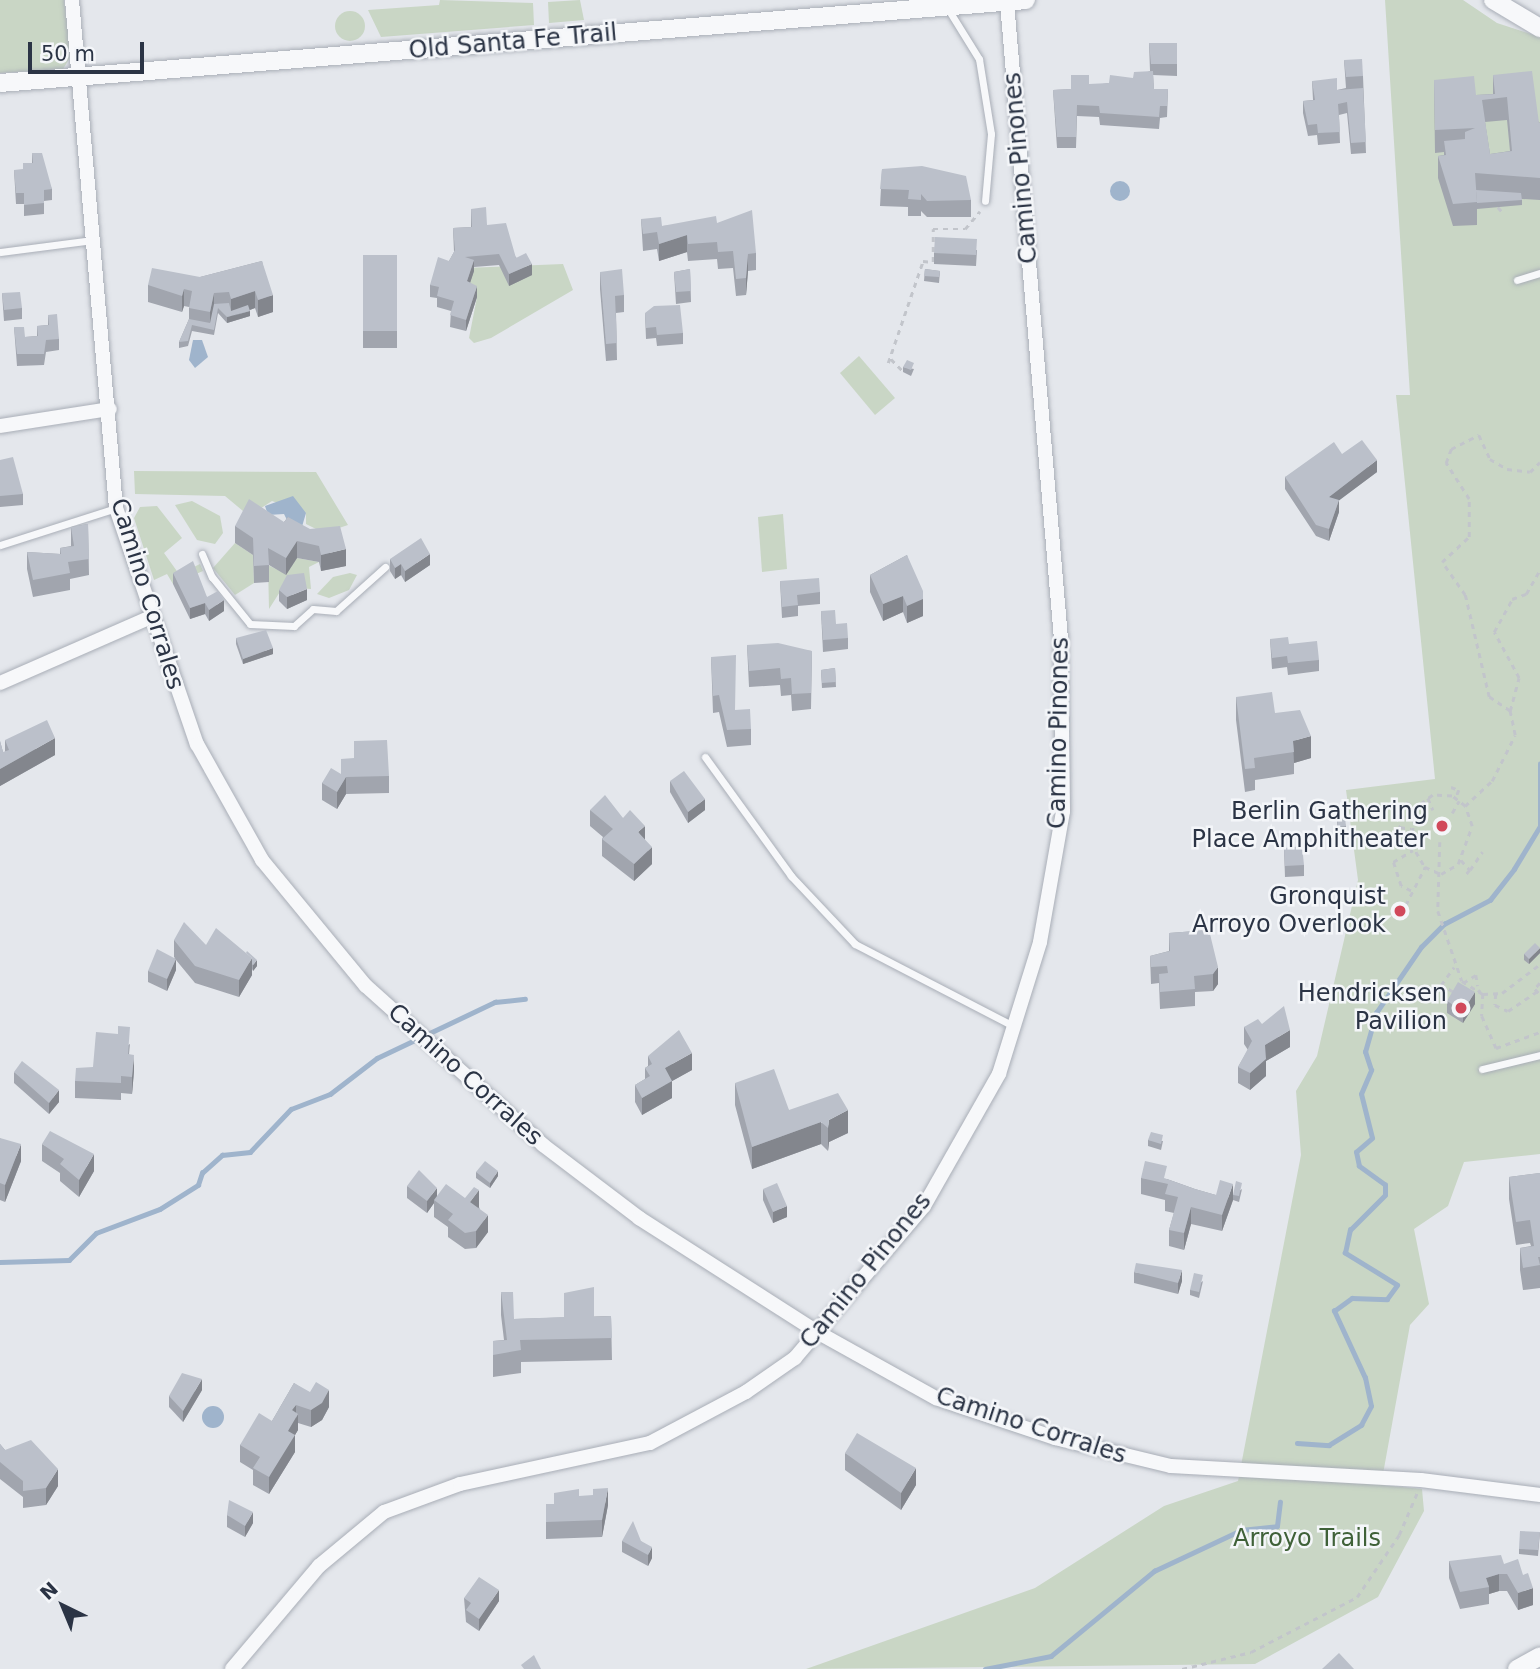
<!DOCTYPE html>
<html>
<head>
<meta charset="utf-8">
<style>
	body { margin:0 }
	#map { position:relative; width:1540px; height:1669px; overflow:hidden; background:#e4e7ec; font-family:"DejaVu Sans",sans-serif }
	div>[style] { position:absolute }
	.green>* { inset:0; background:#c9d6c5 }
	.round { border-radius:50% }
	.water>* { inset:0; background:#9fb4cc }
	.stream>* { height:4.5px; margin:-2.25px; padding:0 2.25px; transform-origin:2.25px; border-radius:2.25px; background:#9fb4cc }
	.path>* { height:2.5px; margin-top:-1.25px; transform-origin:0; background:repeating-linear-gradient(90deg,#c2c5cb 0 5px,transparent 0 10px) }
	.roads { filter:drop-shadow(0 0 2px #a9aeb7) drop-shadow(0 0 2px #a9aeb7) }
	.service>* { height:7px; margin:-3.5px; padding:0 3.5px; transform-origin:3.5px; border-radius:3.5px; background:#f7f8fa }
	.minor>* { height:14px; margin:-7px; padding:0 7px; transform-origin:7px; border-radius:7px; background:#f7f8fa }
	.tertiary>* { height:18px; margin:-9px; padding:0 9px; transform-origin:9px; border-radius:9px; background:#f7f8fa }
	.wall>* { inset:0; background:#a1a5ae }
	.shaded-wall>* { inset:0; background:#83868d }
	.building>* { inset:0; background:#bbc0ca }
	.dots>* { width:19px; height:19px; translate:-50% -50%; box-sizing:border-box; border:4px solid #f4f6f9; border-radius:50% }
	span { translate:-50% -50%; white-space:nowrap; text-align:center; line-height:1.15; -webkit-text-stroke:5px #f4f6f9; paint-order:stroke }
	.street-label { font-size:24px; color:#2b3445 }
	.poi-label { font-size:24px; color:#2b3445 }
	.right { translate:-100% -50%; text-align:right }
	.park-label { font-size:24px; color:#3f6138 }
	.north { position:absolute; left:28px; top:1571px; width:70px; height:70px; -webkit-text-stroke:5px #f4f6f9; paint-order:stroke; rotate:317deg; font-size:19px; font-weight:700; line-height:28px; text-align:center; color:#2b3445 }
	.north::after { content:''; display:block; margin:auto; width:24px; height:32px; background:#2b3445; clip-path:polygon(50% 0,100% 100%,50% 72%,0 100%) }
	.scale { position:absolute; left:28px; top:42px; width:116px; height:32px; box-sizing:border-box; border:4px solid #2b3445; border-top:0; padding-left:9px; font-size:21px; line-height:24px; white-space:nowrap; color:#2b3445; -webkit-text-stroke:5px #f4f6f9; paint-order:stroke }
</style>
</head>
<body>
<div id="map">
	<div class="green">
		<i style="clip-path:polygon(0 0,64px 0,71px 56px,63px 69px,0 73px)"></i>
		<i style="clip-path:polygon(440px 0,533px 3px,534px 25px,381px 37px,368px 10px,439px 5px)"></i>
		<i style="clip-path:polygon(580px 0,584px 20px,549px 23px,548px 2px)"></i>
		<i style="clip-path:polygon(1385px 0,1463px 0,1497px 23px,1540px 37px,1540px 1154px,1464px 1162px,1448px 1206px,1414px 1229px,1429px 1304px,1410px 1325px,1381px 1485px,1422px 1489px,1424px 1511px,1378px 1597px,1255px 1664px,806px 1669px,1035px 1588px,1164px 1506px,1238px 1481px,1301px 1155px,1296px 1091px,1317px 1056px,1358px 880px,1346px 790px,1435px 779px,1396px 395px,1410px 395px)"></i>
		<i class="round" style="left:335px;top:11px;width:30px;height:30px"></i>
		<i style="clip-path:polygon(563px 264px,573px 290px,491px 338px,474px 343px,469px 338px,477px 297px,467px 292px,465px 268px)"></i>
		<i style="clip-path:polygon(859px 356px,895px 398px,875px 415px,840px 373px)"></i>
		<i style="clip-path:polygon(134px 471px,316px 472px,348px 525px,324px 533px,306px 524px,306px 513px,272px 501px,249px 516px,225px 496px,135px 494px)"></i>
		<i style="clip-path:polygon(192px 501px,220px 516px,223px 533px,215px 544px,197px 540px,175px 505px)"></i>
		<i style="clip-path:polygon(157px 506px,182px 538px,164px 553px,179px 574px,200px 564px,203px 571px,173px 584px,167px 574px,154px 580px,134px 518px,140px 507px)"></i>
		<i style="clip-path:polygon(783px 514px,787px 569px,762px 572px,758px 517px)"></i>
		<i style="clip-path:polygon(235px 543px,253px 555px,254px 583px,235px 595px,213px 568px)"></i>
		<i style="clip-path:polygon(297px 558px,319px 562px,309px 567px,311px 589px,283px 587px,269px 609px,268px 565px,286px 574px)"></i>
		<i style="clip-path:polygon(350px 573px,357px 575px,349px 590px,329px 598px,317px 594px,333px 577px)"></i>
	</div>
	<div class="water">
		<i class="round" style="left:1110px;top:181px;width:20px;height:20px"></i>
		<i style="clip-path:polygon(193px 340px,202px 340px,208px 357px,195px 368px,189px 360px)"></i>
		<i style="clip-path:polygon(293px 496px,306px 513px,301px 530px,291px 528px,284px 514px,268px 515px,265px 506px)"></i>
		<i class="round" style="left:202px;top:1406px;width:22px;height:22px"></i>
	</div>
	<div class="stream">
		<i style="left:0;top:1262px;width:69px;rotate:-1.7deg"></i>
		<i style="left:69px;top:1260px;width:38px;rotate:-45deg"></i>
		<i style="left:96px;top:1233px;width:68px;rotate:-20.6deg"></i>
		<i style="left:160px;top:1209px;width:45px;rotate:-32.3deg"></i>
		<i style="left:198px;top:1185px;width:13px;rotate:-72deg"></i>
		<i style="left:202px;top:1173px;width:27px;rotate:-42deg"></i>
		<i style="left:222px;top:1155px;width:28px;rotate:-6deg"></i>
		<i style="left:250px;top:1152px;width:59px;rotate:-46.4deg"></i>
		<i style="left:291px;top:1109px;width:42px;rotate:-21deg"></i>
		<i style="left:330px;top:1094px;width:59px;rotate:-37.5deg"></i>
		<i style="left:377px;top:1058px;width:131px;rotate:-25.4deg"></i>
		<i style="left:495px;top:1002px;width:30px;rotate:-6deg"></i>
		<i style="left:1297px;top:1443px;width:32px;rotate:4deg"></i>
		<i style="left:1329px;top:1445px;width:38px;rotate:-32deg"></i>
		<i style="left:1361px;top:1425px;width:21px;rotate:-62deg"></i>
		<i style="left:1371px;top:1406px;width:29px;rotate:-102deg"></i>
		<i style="left:1365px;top:1378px;width:74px;rotate:-114.8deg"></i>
		<i style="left:1334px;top:1311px;width:22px;rotate:-36deg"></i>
		<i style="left:1352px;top:1298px;width:35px;rotate:2deg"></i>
		<i style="left:1387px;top:1299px;width:17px;rotate:-54deg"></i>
		<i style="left:1397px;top:1285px;width:61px;rotate:-148.4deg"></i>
		<i style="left:1345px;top:1253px;width:24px;rotate:-78deg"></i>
		<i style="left:1350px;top:1230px;width:49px;rotate:-45deg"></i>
		<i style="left:1385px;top:1195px;width:10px;rotate:-90deg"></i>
		<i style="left:1385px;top:1185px;width:32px;rotate:-144deg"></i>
		<i style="left:1359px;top:1166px;width:14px;rotate:-102deg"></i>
		<i style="left:1356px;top:1152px;width:21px;rotate:-41deg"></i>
		<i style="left:1372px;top:1138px;width:45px;rotate:-104deg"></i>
		<i style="left:1361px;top:1094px;width:26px;rotate:-67deg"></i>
		<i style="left:1371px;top:1070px;width:19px;rotate:-108deg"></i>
		<i style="left:1365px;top:1052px;width:41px;rotate:-74.2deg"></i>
		<i style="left:1376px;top:1013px;width:80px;rotate:-55.7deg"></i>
		<i style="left:1421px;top:947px;width:33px;rotate:-45deg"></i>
		<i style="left:1444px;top:924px;width:52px;rotate:-27.6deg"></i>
		<i style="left:1490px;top:900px;width:39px;rotate:-52deg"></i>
		<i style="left:1514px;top:869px;width:50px;rotate:-58.8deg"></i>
		<i style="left:1540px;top:826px;width:62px;rotate:-90deg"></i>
		<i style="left:985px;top:1669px;width:67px;rotate:-11.1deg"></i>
		<i style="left:1051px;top:1656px;width:134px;rotate:-39.5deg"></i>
		<i style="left:1154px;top:1571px;width:96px;rotate:-25.2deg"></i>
		<i style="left:1241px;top:1530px;width:36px;rotate:-6deg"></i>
		<i style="left:1277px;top:1526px;width:24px;rotate:-83deg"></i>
	</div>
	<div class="path">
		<i style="left:1498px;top:207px;width:9px;rotate:49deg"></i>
		<i style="left:891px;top:359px;width:17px;rotate:45deg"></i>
		<i style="left:888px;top:363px;width:108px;rotate:-71.1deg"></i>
		<i style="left:923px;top:261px;width:10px;rotate:6deg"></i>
		<i style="left:933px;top:262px;width:33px;rotate:-90deg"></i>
		<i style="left:933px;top:229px;width:32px"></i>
		<i style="left:965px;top:229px;width:23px;rotate:-50deg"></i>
		<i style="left:1510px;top:711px;width:25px;rotate:-146deg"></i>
		<i style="left:1489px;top:697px;width:105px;rotate:-103.2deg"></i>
		<i style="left:1465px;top:595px;width:40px;rotate:-124.9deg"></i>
		<i style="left:1442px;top:562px;width:37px;rotate:-43deg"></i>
		<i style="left:1469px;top:537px;width:38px;rotate:-90deg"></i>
		<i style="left:1469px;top:499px;width:43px;rotate:-122.6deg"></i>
		<i style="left:1446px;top:463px;width:15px;rotate:-70deg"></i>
		<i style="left:1451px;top:449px;width:31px;rotate:-27deg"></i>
		<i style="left:1479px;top:435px;width:26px;rotate:65deg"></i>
		<i style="left:1490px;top:459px;width:20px;rotate:30deg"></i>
		<i style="left:1507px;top:469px;width:23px;rotate:7deg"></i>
		<i style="left:1530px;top:472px;width:14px;rotate:-45deg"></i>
		<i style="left:1451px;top:787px;width:9px;rotate:21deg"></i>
		<i style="left:1459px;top:790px;width:9px;rotate:111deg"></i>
		<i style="left:1428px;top:798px;width:13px;rotate:67deg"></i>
		<i style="left:1406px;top:802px;width:12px;rotate:31deg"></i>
		<i style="left:1416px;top:808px;width:35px;rotate:98deg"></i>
		<i style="left:1411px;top:843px;width:28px;rotate:60deg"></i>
		<i style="left:1465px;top:806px;width:37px;rotate:-43deg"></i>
		<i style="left:1492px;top:781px;width:51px;rotate:-63.4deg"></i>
		<i style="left:1515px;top:735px;width:25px;rotate:-102deg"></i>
		<i style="left:1510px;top:711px;width:34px;rotate:-75deg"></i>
		<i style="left:1519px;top:678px;width:52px;rotate:-118.5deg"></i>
		<i style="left:1494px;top:632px;width:38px;rotate:-61deg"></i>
		<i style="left:1512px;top:599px;width:15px;rotate:-20deg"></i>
		<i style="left:1526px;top:594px;width:28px;rotate:-60deg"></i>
		<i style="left:1452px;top:813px;width:14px;rotate:-60deg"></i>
		<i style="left:1404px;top:816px;width:12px;rotate:110deg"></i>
		<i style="left:1400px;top:827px;width:11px;rotate:10deg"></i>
		<i style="left:1399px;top:837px;width:10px;rotate:-84deg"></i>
		<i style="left:1440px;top:842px;width:69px;rotate:91.7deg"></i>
		<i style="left:1438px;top:911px;width:74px;rotate:71.1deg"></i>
		<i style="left:1462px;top:981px;width:25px;rotate:32deg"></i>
		<i style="left:1483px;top:994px;width:19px;rotate:-3deg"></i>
		<i style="left:1502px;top:993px;width:48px;rotate:-37.3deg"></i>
		<i style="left:1461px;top:860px;width:13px;rotate:48deg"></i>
		<i style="left:1470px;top:870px;width:8px;rotate:130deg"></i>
		<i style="left:1470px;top:870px;width:22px;rotate:-56deg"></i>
		<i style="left:1411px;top:891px;width:11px;rotate:-153deg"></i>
		<i style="left:1401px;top:886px;width:25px;rotate:-108deg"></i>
		<i style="left:1393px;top:862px;width:23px;rotate:-31deg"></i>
		<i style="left:1401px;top:914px;width:53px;rotate:-62.9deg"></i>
		<i style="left:1425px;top:867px;width:17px;rotate:24deg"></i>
		<i style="left:1441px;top:874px;width:20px;rotate:-30deg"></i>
		<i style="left:1458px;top:864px;width:40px;rotate:-69.8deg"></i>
		<i style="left:1472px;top:826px;width:21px;rotate:-109deg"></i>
		<i style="left:1465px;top:806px;width:16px;rotate:-142deg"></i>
		<i style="left:1452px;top:796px;width:19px;rotate:-177deg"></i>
		<i style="left:1433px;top:795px;width:21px;rotate:143deg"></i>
		<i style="left:1463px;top:983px;width:15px;rotate:-32deg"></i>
		<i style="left:1476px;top:975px;width:11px;rotate:80deg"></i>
		<i style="left:1540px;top:983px;width:8px;rotate:130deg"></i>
		<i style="left:1535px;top:989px;width:7px;rotate:45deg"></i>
		<i style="left:1453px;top:992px;width:14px;rotate:-150deg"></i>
		<i style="left:1441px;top:985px;width:22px;rotate:-54deg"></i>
		<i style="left:1483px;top:994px;width:22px;rotate:93deg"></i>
		<i style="left:1482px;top:1016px;width:35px;rotate:66deg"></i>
		<i style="left:1496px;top:1048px;width:47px;rotate:-20deg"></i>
		<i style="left:1496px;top:994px;width:11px;rotate:95deg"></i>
		<i style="left:1495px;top:1005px;width:14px;rotate:25deg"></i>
		<i style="left:1508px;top:1011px;width:36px;rotate:-34deg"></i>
		<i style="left:1471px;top:999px;width:13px;rotate:-45deg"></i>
		<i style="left:1182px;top:1669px;width:71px;rotate:-13.8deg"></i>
		<i style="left:1251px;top:1652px;width:119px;rotate:-27.4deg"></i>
		<i style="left:1357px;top:1597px;width:75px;rotate:-55.9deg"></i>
		<i style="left:1399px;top:1535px;width:46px;rotate:-66.8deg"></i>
	</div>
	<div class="roads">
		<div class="service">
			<i style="left:948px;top:9px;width:59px;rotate:58.2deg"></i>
			<i style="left:979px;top:59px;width:76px;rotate:80.9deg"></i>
			<i style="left:991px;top:134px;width:67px;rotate:95.1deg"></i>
			<i style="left:0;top:252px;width:94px;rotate:-7.4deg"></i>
			<i style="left:1517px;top:280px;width:24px;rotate:-17deg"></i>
			<i style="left:0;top:545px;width:122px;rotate:-17.7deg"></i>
			<i style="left:202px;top:554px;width:25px;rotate:67deg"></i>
			<i style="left:212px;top:577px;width:60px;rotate:51deg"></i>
			<i style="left:250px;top:624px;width:44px;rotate:2.6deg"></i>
			<i style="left:294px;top:626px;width:25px;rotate:-42deg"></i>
			<i style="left:313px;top:609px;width:23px;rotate:5deg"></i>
			<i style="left:336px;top:611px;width:66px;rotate:-41.9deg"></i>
			<i style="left:705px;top:757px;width:147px;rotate:54.1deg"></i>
			<i style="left:791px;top:876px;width:93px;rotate:46.7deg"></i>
			<i style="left:855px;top:944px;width:180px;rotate:27.4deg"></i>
			<i style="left:1482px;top:1069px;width:60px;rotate:-13.6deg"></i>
		</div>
		<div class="minor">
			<i style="left:72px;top:0;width:510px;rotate:85.05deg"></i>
			<i style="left:116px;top:508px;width:250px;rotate:71.1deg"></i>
			<i style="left:197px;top:744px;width:133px;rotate:60.7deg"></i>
			<i style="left:262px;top:860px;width:163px;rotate:50.5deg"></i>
			<i style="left:366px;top:986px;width:238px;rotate:41.9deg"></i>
			<i style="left:543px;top:1145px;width:121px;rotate:37.2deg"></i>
			<i style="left:639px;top:1218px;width:214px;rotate:32.6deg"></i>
			<i style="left:819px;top:1333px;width:134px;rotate:29.1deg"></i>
			<i style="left:936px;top:1398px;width:126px;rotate:18.6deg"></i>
			<i style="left:1055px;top:1438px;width:119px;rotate:13.6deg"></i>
			<i style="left:1171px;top:1466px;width:250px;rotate:3.2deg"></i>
			<i style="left:1421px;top:1480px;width:120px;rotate:7.2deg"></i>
			<i style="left:0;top:426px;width:111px;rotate:-8.8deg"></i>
			<i style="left:0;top:683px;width:163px;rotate:-23.6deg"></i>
			<i style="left:232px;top:1669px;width:135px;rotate:-49.8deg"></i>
			<i style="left:319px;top:1566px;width:85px;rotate:-39.7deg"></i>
			<i style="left:384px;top:1512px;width:81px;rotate:-20.2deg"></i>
			<i style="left:460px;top:1484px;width:194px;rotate:-12.2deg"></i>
			<i style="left:650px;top:1443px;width:109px;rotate:-28deg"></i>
			<i style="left:746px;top:1392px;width:60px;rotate:-34.8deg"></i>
			<i style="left:795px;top:1358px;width:199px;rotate:-49.7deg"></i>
			<i style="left:924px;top:1206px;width:152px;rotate:-60.4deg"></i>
			<i style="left:999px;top:1074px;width:138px;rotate:-72.7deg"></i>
			<i style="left:1040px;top:942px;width:133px;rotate:-80deg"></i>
			<i style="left:1063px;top:811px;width:172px;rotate:-90.7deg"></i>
			<i style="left:1061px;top:639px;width:639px;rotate:-94.85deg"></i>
		</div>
		<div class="tertiary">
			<i style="left:1493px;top:0;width:55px;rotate:30.8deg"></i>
			<i style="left:0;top:83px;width:1029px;rotate:-4.62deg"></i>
			<i style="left:1517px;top:1669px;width:26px;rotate:-29deg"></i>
		</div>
	</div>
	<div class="wall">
		<i style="clip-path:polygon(1149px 43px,1177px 43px,1177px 76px,1153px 75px,1154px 89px,1168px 89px,1167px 117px,1160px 118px,1159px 129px,1100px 125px,1099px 117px,1077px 116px,1076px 148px,1057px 148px,1053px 90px,1071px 89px,1109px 83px,1133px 78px,1150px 71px)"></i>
		<i style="clip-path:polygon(1344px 60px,1363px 76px,1366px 153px,1351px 154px,1347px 113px,1339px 115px,1340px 143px,1318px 145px,1317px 135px,1308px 136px,1303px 113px,1303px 101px,1313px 100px,1312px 81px,1337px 90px,1346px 88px)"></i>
		<i style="clip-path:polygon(evenodd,1493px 75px,1540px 123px,1540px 200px,1522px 199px,1522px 205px,1477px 209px,1477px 225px,1453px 226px,1438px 178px,1438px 156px,1444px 155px,1444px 152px,1435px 153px,1434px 80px,1476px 95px,1493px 94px,1493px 75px,1507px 120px,1510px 151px,1490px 154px,1485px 122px,1507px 120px)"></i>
		<i style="clip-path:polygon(32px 153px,52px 189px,52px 200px,44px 201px,44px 214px,24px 216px,24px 204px,16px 204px,14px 170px,23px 170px,32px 163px)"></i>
		<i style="clip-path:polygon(882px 169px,971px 200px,971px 217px,927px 217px,921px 211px,921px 216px,908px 216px,908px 207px,880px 206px)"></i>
		<i style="clip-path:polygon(471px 209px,487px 225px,532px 275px,509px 286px,499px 265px,474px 267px,474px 271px,470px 283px,477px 297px,466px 331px,450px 327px,451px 311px,437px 307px,437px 298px,430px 297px,430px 285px,449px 261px,454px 252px,453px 228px,471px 227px)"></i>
		<i style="clip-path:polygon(641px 219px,662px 226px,717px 223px,756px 253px,756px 270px,748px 271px,746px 295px,736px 296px,733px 268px,718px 269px,717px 259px,688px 261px,687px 252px,659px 261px,657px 249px,643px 251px)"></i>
		<i style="clip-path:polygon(977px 250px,976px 266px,934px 264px,934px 253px)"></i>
		<i style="clip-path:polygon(363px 255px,397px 255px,397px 348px,363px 348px)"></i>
		<i style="clip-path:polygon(262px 261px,273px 312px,258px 317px,255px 308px,250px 310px,250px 316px,227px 323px,218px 313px,214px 335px,192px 331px,188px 346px,179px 348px,179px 342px,189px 319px,189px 307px,184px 306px,182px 312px,148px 302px,148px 285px,200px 277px)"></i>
		<i style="clip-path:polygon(690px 269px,691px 302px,676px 304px,674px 272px)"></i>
		<i style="clip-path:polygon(925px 269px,940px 271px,939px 283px,924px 281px)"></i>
		<i style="clip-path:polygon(600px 272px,624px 295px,624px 312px,616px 313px,617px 360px,606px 361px,600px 289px)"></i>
		<i style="clip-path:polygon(2px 293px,22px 308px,22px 319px,4px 321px)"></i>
		<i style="clip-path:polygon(645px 313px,683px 333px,683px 344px,657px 346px,656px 338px,646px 339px)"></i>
		<i style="clip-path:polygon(48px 315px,59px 339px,59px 350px,46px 352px,44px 365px,17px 366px,14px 327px,25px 337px,37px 336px,37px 326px,48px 325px)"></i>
		<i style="clip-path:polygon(903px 367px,914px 369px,911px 376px,903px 372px)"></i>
		<i style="clip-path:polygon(1342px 454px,1377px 472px,1339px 500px,1339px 512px,1329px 541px,1316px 536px,1285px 489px,1285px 477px)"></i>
		<i style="clip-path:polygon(0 460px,23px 494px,23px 505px,0 507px)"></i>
		<i style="clip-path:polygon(288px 517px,346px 566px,321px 571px,319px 562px,297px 558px,286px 575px,269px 565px,269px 582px,254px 583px,253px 555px,235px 543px,235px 526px,284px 522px)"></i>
		<i style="clip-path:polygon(88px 524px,89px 575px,70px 579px,70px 590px,33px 597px,27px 569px,27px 552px,60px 554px,60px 548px,71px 546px,71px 527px)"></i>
		<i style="clip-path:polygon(907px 555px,923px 616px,907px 623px,903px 612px,883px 621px,870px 592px,870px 575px)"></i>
		<i style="clip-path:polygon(390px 559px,430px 565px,405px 582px,401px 575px,395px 579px,390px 571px)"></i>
		<i style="clip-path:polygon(173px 573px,207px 597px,224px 611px,209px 621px,205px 614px,190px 619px,173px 584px)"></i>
		<i style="clip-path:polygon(780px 581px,820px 592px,820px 604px,798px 606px,798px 616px,782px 618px)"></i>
		<i style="clip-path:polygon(279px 590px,307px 600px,287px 609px,279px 601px)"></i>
		<i style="clip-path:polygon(821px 611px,836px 624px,848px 638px,848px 649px,823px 652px)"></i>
		<i style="clip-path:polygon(236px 638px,273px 654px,243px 664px,236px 644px)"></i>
		<i style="clip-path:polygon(1270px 639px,1289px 644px,1319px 660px,1319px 671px,1288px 675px,1287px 667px,1272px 669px)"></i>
		<i style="clip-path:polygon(747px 645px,812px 651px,811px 709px,792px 711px,791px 695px,781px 696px,780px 685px,749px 687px)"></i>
		<i style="clip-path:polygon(711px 657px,735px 710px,751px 729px,751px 745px,727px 747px,719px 712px,713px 713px)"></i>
		<i style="clip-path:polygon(835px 668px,836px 687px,822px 688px,821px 670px)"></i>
		<i style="clip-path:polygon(1236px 697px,1275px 713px,1311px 758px,1294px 763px,1294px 774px,1255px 780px,1255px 790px,1245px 792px,1236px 720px)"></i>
		<i style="clip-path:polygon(5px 740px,55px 755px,0 786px,0 741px,3px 752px,5px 752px)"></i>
		<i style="clip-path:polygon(341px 774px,389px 776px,389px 793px,346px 794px,337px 809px,322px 800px,322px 783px)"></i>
		<i style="clip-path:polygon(670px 781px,705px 810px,688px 823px,670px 792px)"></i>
		<i style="clip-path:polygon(590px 810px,623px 818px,645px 840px,652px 864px,634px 881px,602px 856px,602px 839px,603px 837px,590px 826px)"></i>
		<i style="clip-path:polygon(1336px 810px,1346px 826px,1346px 832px,1338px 832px)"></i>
		<i style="clip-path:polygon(1284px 848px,1304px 865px,1304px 876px,1285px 877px)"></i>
		<i style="clip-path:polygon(1209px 930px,1218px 984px,1213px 991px,1195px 992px,1195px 1006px,1160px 1009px,1159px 983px,1151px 984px,1150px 956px,1169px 951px,1169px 933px)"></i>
		<i style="clip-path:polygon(174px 940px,206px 945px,257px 966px,253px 971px,252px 969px,252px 975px,239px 997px,195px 983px,176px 960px,176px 970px,167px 991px,148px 982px,148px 971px,175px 958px,174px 957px)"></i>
		<i style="clip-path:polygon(1540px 953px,1529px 964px,1524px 960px,1524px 954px)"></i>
		<i style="clip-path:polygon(1447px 1001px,1475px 1004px,1463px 1023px,1447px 1013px)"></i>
		<i style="clip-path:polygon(1262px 1024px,1290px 1047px,1266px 1061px,1266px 1076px,1250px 1090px,1238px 1083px,1238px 1067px,1248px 1050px,1244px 1044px,1244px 1027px)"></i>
		<i style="clip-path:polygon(130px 1044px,129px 1054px,134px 1071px,132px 1094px,121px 1093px,121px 1100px,75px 1098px,75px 1081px,93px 1067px)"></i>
		<i style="clip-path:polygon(648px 1056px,692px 1070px,672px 1081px,672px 1098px,642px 1115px,635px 1102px,635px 1085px,645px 1079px,645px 1068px,648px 1066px)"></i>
		<i style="clip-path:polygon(14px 1072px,59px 1102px,49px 1114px,14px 1083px)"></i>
		<i style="clip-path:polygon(735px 1083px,789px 1110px,848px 1133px,829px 1142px,828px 1151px,821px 1144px,752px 1169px,735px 1105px)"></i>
		<i style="clip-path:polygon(0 1138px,21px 1161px,5px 1202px,0 1200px)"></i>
		<i style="clip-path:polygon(1148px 1140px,1163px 1141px,1161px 1150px,1148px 1146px)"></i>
		<i style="clip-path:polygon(42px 1144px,94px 1171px,79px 1197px,60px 1181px,60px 1173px,42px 1161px)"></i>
		<i style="clip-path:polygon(476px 1172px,498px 1176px,490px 1188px,476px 1178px)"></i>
		<i style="clip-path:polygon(1540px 1173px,1540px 1288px,1523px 1290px,1520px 1270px,1520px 1248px,1531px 1246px,1530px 1243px,1516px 1245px,1509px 1199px,1509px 1177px)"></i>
		<i style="clip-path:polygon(1141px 1178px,1167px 1179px,1195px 1189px,1233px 1200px,1222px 1231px,1191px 1224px,1184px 1250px,1169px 1246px,1169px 1230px,1174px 1213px,1165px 1211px,1165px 1200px,1141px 1194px)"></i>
		<i style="clip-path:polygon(407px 1186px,437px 1197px,465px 1198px,479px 1207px,488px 1232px,476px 1248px,465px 1249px,448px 1237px,448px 1227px,434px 1217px,434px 1203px,427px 1213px,407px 1198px)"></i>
		<i style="clip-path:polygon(763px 1189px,787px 1217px,773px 1223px,763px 1200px)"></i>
		<i style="clip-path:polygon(1242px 1189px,1239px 1202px,1233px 1200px,1233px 1195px)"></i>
		<i style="clip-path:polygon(1134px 1272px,1182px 1281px,1178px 1294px,1134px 1283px)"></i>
		<i style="clip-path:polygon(1203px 1281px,1199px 1298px,1190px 1295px,1190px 1290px)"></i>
		<i style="clip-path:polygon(501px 1292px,514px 1319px,611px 1316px,612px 1360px,521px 1362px,521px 1373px,493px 1377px,493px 1341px,504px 1340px,501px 1315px)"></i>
		<i style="clip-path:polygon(294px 1383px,329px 1407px,322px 1420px,311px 1427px,298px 1423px,298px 1430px,295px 1435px,295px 1452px,269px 1494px,253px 1485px,253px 1470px,240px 1462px,240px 1445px,272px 1421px)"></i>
		<i style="clip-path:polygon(202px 1390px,183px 1422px,169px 1407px,169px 1396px)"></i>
		<i style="clip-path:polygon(0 1444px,5px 1450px,58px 1486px,46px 1505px,23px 1508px,23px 1497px,0 1479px)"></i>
		<i style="clip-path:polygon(845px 1453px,916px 1485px,901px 1510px,845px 1470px)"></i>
		<i style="clip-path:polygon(579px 1496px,608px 1505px,602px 1537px,546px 1539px,546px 1504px,554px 1504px)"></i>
		<i style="clip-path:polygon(227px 1515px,253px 1523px,245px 1537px,227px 1527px)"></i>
		<i style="clip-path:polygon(1540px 1532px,1538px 1556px,1519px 1554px,1519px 1549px)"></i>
		<i style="clip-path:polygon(622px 1541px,641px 1541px,652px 1558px,648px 1566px,622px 1552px)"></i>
		<i style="clip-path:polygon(1449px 1561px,1504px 1564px,1533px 1605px,1518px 1610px,1507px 1591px,1499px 1591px,1489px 1594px,1489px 1604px,1460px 1609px,1449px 1578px)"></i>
		<i style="clip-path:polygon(464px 1598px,499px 1601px,479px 1631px,466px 1622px)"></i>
	</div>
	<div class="shaded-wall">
		<i style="clip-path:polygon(687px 235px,687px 252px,659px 261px,659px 244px)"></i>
		<i style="clip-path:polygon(748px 254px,748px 271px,746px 295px,746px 278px)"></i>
		<i style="clip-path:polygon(474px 260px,474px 271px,467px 292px,467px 281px)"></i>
		<i style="clip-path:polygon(532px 264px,532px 275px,509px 286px,509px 274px)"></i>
		<i style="clip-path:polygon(477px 286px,477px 297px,466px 331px,466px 320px)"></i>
		<i style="clip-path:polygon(184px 289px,184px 306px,182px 312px,182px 296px)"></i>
		<i style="clip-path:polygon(255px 291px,255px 308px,233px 316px,250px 311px,250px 316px,227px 323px,227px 317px,231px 316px,231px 299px)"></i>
		<i style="clip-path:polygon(214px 293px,214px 310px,210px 329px,210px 312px)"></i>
		<i style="clip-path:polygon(273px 295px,273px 312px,258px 317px,258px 300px)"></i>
		<i style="clip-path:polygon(1377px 460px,1377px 472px,1329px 508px,1329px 497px)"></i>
		<i style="clip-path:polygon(1339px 500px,1339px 512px,1329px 541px,1329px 529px)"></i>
		<i style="clip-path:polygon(297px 541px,297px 558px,286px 575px,286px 558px)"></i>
		<i style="clip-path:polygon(346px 549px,346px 566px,321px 571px,321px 555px)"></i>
		<i style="clip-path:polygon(430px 554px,430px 565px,405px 582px,405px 571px)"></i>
		<i style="clip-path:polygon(401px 564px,401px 575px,395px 579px,395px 568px)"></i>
		<i style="clip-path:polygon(307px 589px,307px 600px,287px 609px,287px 597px)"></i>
		<i style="clip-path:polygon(923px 591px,923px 616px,907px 623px,907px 606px)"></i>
		<i style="clip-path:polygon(903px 596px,903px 612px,883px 621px,883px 604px)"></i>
		<i style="clip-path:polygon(224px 600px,224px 611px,209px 621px,209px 610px)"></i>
		<i style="clip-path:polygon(205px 603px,205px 614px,190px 619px,190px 608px)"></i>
		<i style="clip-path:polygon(273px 648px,273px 654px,243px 664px,243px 659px)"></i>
		<i style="clip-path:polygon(1311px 736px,1311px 758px,1294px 763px,1293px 741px)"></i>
		<i style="clip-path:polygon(55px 738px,55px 755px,0 786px,0 769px)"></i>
		<i style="clip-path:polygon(346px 777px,346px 794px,337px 809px,337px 792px)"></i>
		<i style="clip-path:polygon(705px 799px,705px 810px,688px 823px,688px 812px)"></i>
		<i style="clip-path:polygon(645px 826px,645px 842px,638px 832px)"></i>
		<i style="clip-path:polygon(652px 847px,652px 864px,634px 881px,634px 864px)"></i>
		<i style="clip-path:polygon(1540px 948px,1540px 953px,1529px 964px,1529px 959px)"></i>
		<i style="clip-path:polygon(252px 958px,252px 975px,239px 997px,239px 980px)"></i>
		<i style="clip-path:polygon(176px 959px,176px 970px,167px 991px,167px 979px)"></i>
		<i style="clip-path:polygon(257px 960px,257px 966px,253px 971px,253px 965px)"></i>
		<i style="clip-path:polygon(1218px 967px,1218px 984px,1213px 991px,1213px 974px)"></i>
		<i style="clip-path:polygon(1475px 992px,1475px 1004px,1463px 1023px,1463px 1011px)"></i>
		<i style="clip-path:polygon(1290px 1030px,1290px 1047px,1266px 1061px,1266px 1076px,1250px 1090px,1250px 1073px,1265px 1045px)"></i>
		<i style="clip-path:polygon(692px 1053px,692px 1070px,665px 1085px,665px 1068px)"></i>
		<i style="clip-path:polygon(134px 1055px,134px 1071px,132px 1094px,132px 1077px)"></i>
		<i style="clip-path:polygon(672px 1081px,672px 1098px,642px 1115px,642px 1098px)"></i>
		<i style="clip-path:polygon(59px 1090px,59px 1102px,49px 1114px,49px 1103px)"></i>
		<i style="clip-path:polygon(848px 1110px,848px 1133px,829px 1142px,828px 1151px,828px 1128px,829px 1120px)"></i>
		<i style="clip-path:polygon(821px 1122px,821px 1144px,752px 1169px,752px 1147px)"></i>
		<i style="clip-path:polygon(21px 1144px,21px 1161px,5px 1202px,5px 1185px)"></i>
		<i style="clip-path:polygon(94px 1154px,94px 1171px,79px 1197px,79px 1180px)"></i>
		<i style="clip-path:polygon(498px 1171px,498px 1176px,490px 1188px,490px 1183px)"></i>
		<i style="clip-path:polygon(1233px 1184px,1233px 1200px,1222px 1231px,1222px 1215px)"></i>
		<i style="clip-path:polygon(437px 1188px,437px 1200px,434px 1200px,434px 1203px,427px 1213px,427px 1201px)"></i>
		<i style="clip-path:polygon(479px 1190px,479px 1207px,470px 1219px,470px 1202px)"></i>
		<i style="clip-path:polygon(787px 1206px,787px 1217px,773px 1223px,773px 1212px)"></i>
		<i style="clip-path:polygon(1191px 1207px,1191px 1224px,1184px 1250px,1184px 1233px)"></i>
		<i style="clip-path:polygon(488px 1215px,488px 1232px,476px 1248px,476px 1231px)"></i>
		<i style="clip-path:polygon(1182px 1270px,1182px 1281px,1178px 1294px,1178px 1283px)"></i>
		<i style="clip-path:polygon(202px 1379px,202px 1390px,183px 1422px,183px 1411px)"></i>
		<i style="clip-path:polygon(329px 1390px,329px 1407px,322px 1420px,311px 1427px,311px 1410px)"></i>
		<i style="clip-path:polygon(296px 1405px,296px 1418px,298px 1414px,298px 1430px,295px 1435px,295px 1452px,269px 1494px,269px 1477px,288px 1431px,292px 1410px)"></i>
		<i style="clip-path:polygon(916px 1468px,916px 1485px,901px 1510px,901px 1493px)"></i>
		<i style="clip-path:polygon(58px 1469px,58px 1486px,46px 1505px,46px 1488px)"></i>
		<i style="clip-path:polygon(608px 1488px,608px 1505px,602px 1537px,602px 1520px)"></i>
		<i style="clip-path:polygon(253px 1512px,253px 1523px,245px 1537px,245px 1526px)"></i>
		<i style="clip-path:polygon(652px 1547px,652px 1558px,648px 1566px,648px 1555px)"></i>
		<i style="clip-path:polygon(1499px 1574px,1499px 1591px,1489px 1594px,1489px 1587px,1486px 1578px)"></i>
		<i style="clip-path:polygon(1533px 1588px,1533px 1605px,1518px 1610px,1518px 1593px)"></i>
		<i style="clip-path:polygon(499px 1590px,499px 1601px,479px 1631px,479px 1619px)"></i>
	</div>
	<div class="building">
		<i style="clip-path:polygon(1149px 43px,1177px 43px,1177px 64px,1151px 64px)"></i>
		<i style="clip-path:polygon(1362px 59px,1363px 76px,1346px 77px,1344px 60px)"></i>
		<i style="clip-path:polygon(1153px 71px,1154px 89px,1168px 89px,1167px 106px,1160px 106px,1159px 117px,1100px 113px,1099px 106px,1077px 105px,1076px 137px,1057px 137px,1053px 90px,1071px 89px,1071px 75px,1089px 75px,1089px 84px,1109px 83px,1110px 75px,1133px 78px,1134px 72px)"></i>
		<i style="clip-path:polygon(evenodd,1532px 71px,1539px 123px,1540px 123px,1540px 178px,1475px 173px,1477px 202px,1453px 204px,1438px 156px,1446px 155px,1444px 141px,1465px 139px,1465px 132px,1475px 128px,1435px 130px,1434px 80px,1474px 76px,1476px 95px,1495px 94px,1493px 75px,1532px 71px,1507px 97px,1512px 151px,1490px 154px,1482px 100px,1507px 97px)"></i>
		<i style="clip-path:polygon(1337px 78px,1337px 90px,1363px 88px,1366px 142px,1351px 143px,1347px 102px,1338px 104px,1340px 132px,1318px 133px,1317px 124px,1308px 125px,1303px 101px,1315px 100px,1312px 81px)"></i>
		<i style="clip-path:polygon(32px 153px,42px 153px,52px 189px,44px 190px,44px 203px,24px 205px,24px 193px,16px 193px,14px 170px,23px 169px,23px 163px,33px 163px)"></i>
		<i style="clip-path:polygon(922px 166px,966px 176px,971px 200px,927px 201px,921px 194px,921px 200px,908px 199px,909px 190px,880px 189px,882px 169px)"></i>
		<i style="clip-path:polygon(1476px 190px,1521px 193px,1522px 200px,1477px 203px)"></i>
		<i style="clip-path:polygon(486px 207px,487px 225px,506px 223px,516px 258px,526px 253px,532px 264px,509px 274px,499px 254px,465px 257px,474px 260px,467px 281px,477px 286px,466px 320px,450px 315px,454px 301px,437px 296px,439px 287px,430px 285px,438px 257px,449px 261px,455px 250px,453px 228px,472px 227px,471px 209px)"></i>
		<i style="clip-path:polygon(752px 210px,756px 253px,748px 254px,746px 278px,736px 279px,733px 251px,718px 252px,717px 242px,688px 244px,687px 235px,659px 244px,657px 232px,643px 234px,641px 219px,661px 217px,662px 226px,716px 216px,717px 223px)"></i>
		<i style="clip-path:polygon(935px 237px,977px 239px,976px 255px,934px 253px)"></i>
		<i style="clip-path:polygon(363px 255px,397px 255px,397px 331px,363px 331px)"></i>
		<i style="clip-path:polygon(262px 261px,273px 295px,258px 300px,255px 291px,231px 299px,229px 292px,214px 293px,210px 312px,189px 308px,192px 291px,184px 289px,182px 296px,148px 285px,152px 268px,200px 277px)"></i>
		<i style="clip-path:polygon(622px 269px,624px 295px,615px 296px,617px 343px,606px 344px,600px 272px)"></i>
		<i style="clip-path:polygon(690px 269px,691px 291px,676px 292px,674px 272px)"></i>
		<i style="clip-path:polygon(925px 269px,940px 271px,939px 277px,924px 276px)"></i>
		<i style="clip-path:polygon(20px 292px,22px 308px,4px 310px,2px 293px)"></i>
		<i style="clip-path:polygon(229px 303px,231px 311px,248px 305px,250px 311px,227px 317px,218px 308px,214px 330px,192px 325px,188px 341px,179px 342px,189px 319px,210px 323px,214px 304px)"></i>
		<i style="clip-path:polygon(680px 305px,683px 333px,657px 335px,656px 327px,646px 328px,645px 313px,654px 306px)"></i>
		<i style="clip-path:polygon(57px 314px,59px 339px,46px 340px,44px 354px,17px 354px,14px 327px,24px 327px,25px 337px,38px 336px,37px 326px,49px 325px,48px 315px)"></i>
		<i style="clip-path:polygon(907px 360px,914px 363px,911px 370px,903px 367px)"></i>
		<i style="clip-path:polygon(1362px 440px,1377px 460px,1329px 497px,1339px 500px,1329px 529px,1316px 525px,1285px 477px,1334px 442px,1342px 454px)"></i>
		<i style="clip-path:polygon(13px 457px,23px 494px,0 496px,0 460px)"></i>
		<i style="clip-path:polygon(249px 499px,284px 522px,288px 517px,310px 529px,340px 526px,346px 549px,321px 555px,319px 546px,297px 541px,286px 558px,268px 548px,269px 565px,254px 566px,253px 538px,235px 526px)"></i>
		<i style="clip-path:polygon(88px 524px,89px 559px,68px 562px,70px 573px,33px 580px,27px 552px,61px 554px,60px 548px,74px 546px,71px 527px)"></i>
		<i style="clip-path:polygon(421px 538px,430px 554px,405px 571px,401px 564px,395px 568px,390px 559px)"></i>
		<i style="clip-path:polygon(907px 555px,923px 591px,923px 599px,907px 606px,903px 596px,883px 604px,870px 575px)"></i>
		<i style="clip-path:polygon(193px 561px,207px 597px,218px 591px,224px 600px,209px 610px,205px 603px,190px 608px,173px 573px)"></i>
		<i style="clip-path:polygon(304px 573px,307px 589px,287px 597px,279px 590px,287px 575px)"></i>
		<i style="clip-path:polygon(819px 578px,820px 592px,797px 595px,798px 605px,782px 607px,780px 581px)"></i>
		<i style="clip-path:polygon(835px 610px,836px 624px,847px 623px,848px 638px,823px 640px,821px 611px)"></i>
		<i style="clip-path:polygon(266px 630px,273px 648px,243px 659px,236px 638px)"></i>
		<i style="clip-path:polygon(1288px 637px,1289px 644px,1317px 641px,1319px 660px,1288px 663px,1287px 656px,1272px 658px,1270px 639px)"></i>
		<i style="clip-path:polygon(778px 643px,812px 651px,811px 693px,792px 694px,791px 678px,781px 679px,780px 668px,749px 671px,747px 645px)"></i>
		<i style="clip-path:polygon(736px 655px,735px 710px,750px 709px,751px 729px,727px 730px,719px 695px,713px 696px,711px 657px)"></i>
		<i style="clip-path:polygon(835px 668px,836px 682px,822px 683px,821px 670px)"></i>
		<i style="clip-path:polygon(1272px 692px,1275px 713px,1300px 710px,1311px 736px,1293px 741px,1294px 752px,1254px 758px,1255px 768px,1245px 769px,1236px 697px)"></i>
		<i style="clip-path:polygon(47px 720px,55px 738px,0 769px,0 741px,3px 752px,9px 750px,5px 740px)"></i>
		<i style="clip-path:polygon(387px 740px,389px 776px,346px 777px,337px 792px,322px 783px,331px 768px,341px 774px,341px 759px,354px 758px,354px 741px)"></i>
		<i style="clip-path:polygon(684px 771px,705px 799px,688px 812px,670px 781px)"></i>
		<i style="clip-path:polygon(605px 795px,623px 818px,630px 810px,645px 826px,638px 832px,652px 847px,634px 864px,602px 839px,613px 829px,590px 810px)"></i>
		<i style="clip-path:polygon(1344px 809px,1346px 826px,1338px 827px,1336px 810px)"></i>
		<i style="clip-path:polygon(1302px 846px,1304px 865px,1285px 866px,1284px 848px)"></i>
		<i style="clip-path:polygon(184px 922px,206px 945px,216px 928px,252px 958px,239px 980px,195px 966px,174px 940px)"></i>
		<i style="clip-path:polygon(1209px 930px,1218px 967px,1213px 974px,1194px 976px,1195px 989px,1160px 992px,1159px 974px,1168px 973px,1167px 966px,1151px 967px,1150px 956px,1170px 951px,1169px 933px)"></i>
		<i style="clip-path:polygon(1535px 943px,1540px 948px,1529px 959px,1524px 954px)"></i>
		<i style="clip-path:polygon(157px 949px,176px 959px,167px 979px,148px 971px)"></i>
		<i style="clip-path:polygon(247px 951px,257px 960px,253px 965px,252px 964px,252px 958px,246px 953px)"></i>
		<i style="clip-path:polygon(1458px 982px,1475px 992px,1463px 1011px,1447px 1001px)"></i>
		<i style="clip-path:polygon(1284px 1006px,1290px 1030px,1265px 1045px,1266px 1059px,1250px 1073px,1238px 1067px,1252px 1041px,1244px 1027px,1258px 1019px,1262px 1024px)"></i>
		<i style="clip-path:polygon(118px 1026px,130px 1027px,128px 1054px,134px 1055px,132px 1077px,121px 1076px,121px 1083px,75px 1081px,76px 1068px,93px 1067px,96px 1032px,118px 1034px)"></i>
		<i style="clip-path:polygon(679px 1030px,692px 1053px,665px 1068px,672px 1081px,642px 1098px,635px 1085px,650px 1076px,645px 1068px,652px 1064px,648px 1056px)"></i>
		<i style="clip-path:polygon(22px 1061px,59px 1090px,49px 1103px,14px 1072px)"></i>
		<i style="clip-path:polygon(774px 1069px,789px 1110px,838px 1093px,848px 1110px,829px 1120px,828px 1128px,821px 1122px,752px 1147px,735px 1083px)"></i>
		<i style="clip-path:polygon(50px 1131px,94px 1154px,79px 1180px,60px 1164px,64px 1159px,42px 1144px)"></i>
		<i style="clip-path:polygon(1151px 1132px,1163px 1135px,1161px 1144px,1148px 1140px)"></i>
		<i style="clip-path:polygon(0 1138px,21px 1144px,5px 1185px,0 1183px)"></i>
		<i style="clip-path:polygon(485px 1161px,498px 1171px,490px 1183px,476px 1172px)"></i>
		<i style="clip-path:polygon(1145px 1161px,1167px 1166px,1164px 1178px,1195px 1189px,1216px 1195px,1220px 1180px,1233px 1184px,1222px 1215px,1191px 1207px,1184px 1233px,1169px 1230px,1178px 1197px,1165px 1194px,1168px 1184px,1141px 1178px)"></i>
		<i style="clip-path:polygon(419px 1170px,437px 1188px,427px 1201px,407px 1186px)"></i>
		<i style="clip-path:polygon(1540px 1173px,1540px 1257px,1538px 1257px,1540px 1265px,1523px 1268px,1520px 1248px,1534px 1246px,1530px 1220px,1516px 1222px,1509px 1177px)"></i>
		<i style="clip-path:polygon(1236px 1181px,1242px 1183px,1239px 1196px,1233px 1195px)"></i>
		<i style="clip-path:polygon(777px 1183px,787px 1206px,773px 1212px,763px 1189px)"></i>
		<i style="clip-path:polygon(446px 1184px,465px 1198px,474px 1187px,479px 1190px,470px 1202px,488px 1215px,476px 1231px,465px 1233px,448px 1220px,453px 1214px,434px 1200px)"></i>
		<i style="clip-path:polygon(1136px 1263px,1182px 1270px,1178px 1283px,1134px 1272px)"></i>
		<i style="clip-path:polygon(1194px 1273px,1203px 1275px,1199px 1292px,1190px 1290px)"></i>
		<i style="clip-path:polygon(594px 1287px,594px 1317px,611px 1316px,612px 1338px,520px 1340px,521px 1350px,493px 1355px,493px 1341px,507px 1340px,501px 1292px,513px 1292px,514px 1319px,564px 1317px,564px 1293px)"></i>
		<i style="clip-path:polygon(182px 1373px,202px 1379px,183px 1411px,169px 1396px)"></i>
		<i style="clip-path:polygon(316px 1382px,329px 1390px,322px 1403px,311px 1410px,296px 1405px,292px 1410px,298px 1414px,288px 1431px,295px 1435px,269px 1477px,253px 1468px,260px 1457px,240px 1445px,259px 1413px,272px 1421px,294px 1383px,310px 1392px)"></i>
		<i style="clip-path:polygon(857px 1433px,916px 1468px,901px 1493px,845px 1453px)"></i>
		<i style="clip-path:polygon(31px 1440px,58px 1469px,46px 1488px,23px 1491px,23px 1481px,0 1462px,0 1444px,5px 1450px)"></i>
		<i style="clip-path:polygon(608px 1488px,602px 1520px,546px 1522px,546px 1504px,554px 1504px,554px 1493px,579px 1489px,579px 1496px,593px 1495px,593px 1489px)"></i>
		<i style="clip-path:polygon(229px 1500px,253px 1512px,245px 1526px,227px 1515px)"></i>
		<i style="clip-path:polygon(633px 1521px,641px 1541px,652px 1547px,648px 1555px,622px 1541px)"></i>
		<i style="clip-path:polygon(1520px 1531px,1540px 1532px,1538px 1550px,1519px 1549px)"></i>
		<i style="clip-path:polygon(1501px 1555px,1504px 1564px,1518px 1559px,1523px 1575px,1528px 1573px,1533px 1588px,1518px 1593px,1507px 1574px,1499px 1574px,1486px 1578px,1489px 1587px,1460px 1592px,1449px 1561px)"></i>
		<i style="clip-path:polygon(479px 1577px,499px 1590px,479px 1619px,466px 1610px,471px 1603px,464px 1598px)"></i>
		<i style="clip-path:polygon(1339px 1653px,1354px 1669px,1322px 1669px)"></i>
		<i style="clip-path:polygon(534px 1655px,541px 1669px,524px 1669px,521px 1665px)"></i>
	</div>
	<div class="dots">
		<i style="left:1442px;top:826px;background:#d1495b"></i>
		<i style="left:1400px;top:911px;background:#d1495b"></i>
		<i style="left:1461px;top:1008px;background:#d1495b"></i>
	</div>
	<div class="street-label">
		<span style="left:513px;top:42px;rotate:-5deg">Old Santa Fe Trail</span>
		<span style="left:1021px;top:168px;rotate:-95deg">Camino Pinones</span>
		<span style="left:147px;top:594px;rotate:73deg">Camino Corrales</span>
		<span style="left:1059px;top:733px;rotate:-89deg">Camino Pinones</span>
		<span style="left:465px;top:1075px;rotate:42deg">Camino Corrales</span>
		<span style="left:866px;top:1271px;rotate:-51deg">Camino Pinones</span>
		<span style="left:1031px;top:1426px;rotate:18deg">Camino Corrales</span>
	</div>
	<div class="poi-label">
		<span class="right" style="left:1428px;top:826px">Berlin Gathering<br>Place Amphitheater</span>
		<span class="right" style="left:1386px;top:911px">Gronquist<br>Arroyo Overlook</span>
		<span class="right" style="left:1447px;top:1008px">Hendricksen<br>Pavilion</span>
	</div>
	<div class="park-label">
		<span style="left:1307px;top:1539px">Arroyo Trails</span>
	</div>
	<div class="north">N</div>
	<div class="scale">50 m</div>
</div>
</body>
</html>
